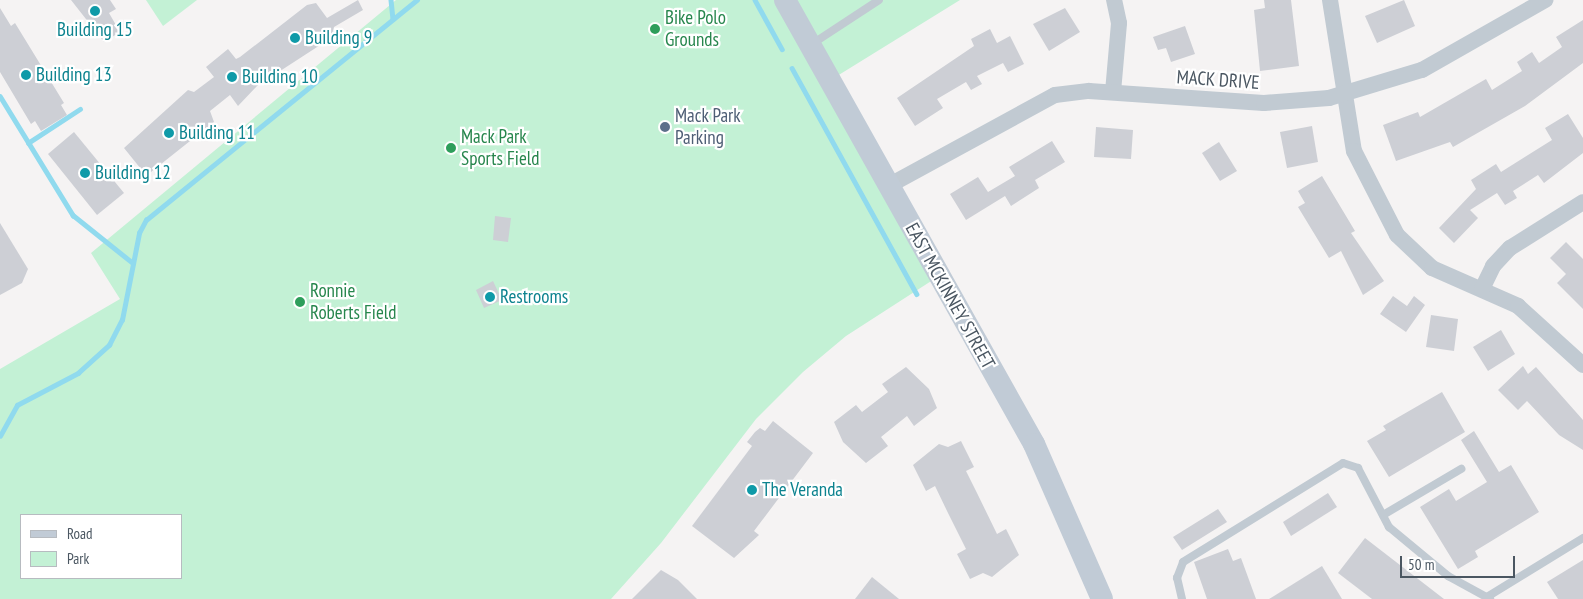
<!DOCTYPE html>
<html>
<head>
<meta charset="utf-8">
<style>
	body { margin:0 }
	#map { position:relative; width:1583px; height:599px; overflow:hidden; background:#f5f3f3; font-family:"PT Sans Narrow",sans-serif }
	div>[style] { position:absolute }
	.green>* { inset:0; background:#c3f1d5 }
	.stream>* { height:4.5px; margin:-2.25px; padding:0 2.25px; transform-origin:2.25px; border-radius:2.25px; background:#90daee }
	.building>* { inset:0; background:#cdcfd5 }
	.service>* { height:8px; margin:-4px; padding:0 4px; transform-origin:4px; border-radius:4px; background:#c1cad2 }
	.minor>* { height:16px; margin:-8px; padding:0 8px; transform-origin:8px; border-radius:8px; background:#c1cad2 }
	.secondary>* { height:22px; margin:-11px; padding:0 11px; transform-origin:11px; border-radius:11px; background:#c1cbd6 }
	.dots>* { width:14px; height:14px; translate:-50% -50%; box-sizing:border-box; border:2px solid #fff; border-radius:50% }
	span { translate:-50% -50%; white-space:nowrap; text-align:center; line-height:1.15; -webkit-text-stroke:4.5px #fff; paint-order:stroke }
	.leisure-label { font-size:19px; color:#27864d }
	.left { translate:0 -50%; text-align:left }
	.culture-label { font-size:19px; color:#0d838f }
	.street-label { font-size:19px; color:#4a5661 }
	.service-label { font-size:19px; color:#4e5e75 }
	.legend { position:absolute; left:20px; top:514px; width:162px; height:65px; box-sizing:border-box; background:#fff; border:1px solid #b7bbc0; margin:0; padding:6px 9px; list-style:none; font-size:15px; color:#4a5661 }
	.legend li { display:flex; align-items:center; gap:10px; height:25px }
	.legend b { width:25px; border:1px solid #b7bbc0 }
	.scale { position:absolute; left:1400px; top:556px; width:115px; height:22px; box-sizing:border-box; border:2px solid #4a5661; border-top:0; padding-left:6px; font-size:15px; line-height:18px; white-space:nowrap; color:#4a5661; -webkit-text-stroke:4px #fff; paint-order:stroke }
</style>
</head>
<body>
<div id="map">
	<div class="green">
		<i style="clip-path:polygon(146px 0,197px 0,163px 26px)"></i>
		<i style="clip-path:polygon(evenodd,396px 0,960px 0,829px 81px,939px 276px,846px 336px,803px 372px,756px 419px,661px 543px,611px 599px,0 599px,0 369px,120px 299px,91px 253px,396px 0,21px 515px,181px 515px,181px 578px,21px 578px,21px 515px)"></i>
	</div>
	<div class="stream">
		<i style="left:391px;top:0;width:19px;rotate:84deg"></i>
		<i style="left:755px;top:0;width:56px;rotate:61.1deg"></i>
		<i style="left:792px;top:68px;width:258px;rotate:61.1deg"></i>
		<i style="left:0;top:96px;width:140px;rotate:58.5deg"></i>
		<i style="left:73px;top:215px;width:77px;rotate:38.7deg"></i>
		<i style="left:28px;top:143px;width:62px;rotate:-33.2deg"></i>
		<i style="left:0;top:436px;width:35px;rotate:-61deg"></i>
		<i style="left:17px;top:405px;width:69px;rotate:-27.7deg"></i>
		<i style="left:78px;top:373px;width:42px;rotate:-42.1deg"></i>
		<i style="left:109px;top:345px;width:28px;rotate:-63deg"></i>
		<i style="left:122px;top:320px;width:89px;rotate:-78.9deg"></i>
		<i style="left:139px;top:233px;width:15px;rotate:-62deg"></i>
		<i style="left:146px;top:220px;width:349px;rotate:-39.1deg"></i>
	</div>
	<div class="building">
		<i style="clip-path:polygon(71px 0,110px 0,116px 9px,109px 13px,120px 32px,104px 42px)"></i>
		<i style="clip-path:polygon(358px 0,363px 10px,334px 27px,331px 38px,257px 86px,238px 106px,230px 95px,210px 111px,214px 122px,151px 172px,145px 174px,124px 148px,188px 90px,194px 92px,214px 77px,206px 67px,228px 49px,236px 59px,240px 57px,307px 5px,316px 3px,327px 18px)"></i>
		<i style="clip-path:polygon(1264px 0,1291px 0,1299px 66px,1260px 71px,1254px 10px,1265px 8px)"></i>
		<i style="clip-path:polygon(1404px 0,1415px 26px,1377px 43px,1365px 16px)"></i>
		<i style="clip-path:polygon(0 8px,11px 26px,15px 23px,64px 103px,61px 105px,67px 115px,41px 131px,35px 121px,31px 124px,0 72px)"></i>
		<i style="clip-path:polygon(1065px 8px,1080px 32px,1049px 51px,1033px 24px)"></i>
		<i style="clip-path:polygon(1583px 20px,1583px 63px,1525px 106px,1453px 147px,1450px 142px,1396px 161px,1383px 125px,1418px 112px,1420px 117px,1486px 79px,1492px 90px,1522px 71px,1517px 62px,1532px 52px,1539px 63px,1562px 47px,1556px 37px)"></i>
		<i style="clip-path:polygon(1185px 26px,1195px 54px,1171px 62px,1166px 48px,1158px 50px,1153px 37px)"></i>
		<i style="clip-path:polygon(990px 29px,997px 43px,1010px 36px,1024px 64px,1008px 72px,1003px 63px,977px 76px,982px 84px,971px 90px,966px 82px,937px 99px,943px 108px,915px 126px,897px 98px,974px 46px,971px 39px)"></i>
		<i style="clip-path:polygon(1568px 114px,1583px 138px,1583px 153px,1544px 183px,1538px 175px,1513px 191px,1517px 198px,1505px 205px,1497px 193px,1470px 210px,1478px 218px,1454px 243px,1439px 228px,1476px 189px,1471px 180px,1496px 164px,1501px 172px,1552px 140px,1545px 128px)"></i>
		<i style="clip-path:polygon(1312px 126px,1318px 162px,1287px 168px,1280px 132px)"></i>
		<i style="clip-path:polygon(1096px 127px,1133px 130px,1131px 159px,1094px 157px)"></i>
		<i style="clip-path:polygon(74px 132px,124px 193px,97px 215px,48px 154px)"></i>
		<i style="clip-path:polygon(1052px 141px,1065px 162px,1035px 180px,1039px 188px,1011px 206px,1005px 196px,966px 220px,950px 194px,978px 177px,988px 192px,1015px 176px,1009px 167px)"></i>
		<i style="clip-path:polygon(1219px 142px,1237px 171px,1220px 181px,1202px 153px)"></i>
		<i style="clip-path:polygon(1322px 176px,1355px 231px,1351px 233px,1384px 281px,1363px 295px,1341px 251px,1329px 258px,1298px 207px,1305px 203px,1298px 191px)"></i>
		<i style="clip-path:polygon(495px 216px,511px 218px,508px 242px,493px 240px)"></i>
		<i style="clip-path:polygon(0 223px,28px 269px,22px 283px,0 295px)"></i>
		<i style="clip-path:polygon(1566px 242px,1583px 259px,1583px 309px,1557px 283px,1566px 274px,1550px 258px)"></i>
		<i style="clip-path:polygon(493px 281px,502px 300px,484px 308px,476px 290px)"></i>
		<i style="clip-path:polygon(1393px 296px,1407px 306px,1414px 296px,1425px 305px,1406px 332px,1380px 314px)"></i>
		<i style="clip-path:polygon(1431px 315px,1458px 319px,1454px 351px,1426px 347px)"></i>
		<i style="clip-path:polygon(1501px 330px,1515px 354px,1488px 371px,1473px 347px)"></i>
		<i style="clip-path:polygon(1523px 366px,1528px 374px,1536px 367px,1583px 420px,1583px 450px,1559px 435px,1527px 401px,1518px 410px,1498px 390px)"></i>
		<i style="clip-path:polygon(906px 367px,929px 389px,937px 408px,914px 426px,907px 416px,881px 437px,888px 446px,866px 463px,843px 442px,834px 422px,856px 405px,862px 412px,888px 392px,882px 384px)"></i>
		<i style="clip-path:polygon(1442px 392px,1465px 432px,1389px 477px,1367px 441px,1386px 430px,1383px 426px)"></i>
		<i style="clip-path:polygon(773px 421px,813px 453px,754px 531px,759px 535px,734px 558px,692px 526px,752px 446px,747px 442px,755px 432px,760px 428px,765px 431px)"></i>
		<i style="clip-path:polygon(1474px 431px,1499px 472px,1511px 465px,1539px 512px,1475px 551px,1478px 557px,1458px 569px,1420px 507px,1449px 489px,1456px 501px,1487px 482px,1461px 440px)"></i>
		<i style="clip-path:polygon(961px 441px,974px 467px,966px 471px,977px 493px,997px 534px,1006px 529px,1019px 555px,992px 577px,983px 573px,970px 579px,957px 554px,966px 549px,948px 513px,935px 486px,926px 491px,913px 465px,939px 444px,948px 447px)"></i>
		<i style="clip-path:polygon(1328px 493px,1337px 507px,1291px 536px,1283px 522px)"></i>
		<i style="clip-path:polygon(1218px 509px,1227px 522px,1182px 550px,1173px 537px)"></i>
		<i style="clip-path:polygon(1365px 538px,1444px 599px,1372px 599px,1338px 573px)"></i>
		<i style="clip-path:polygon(1228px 549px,1233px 561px,1241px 558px,1256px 599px,1207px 599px,1194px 562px)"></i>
		<i style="clip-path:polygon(1583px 560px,1583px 599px,1558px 599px,1547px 582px)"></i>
		<i style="clip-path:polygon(1322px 566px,1342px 599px,1269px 599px)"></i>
		<i style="clip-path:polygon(661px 570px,678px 580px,697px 599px,632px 599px)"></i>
		<i style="clip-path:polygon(872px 577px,899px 599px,855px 599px)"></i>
	</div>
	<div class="service">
		<i style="left:812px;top:44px;width:80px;rotate:-33.3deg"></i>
		<i style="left:1383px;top:515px;width:91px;rotate:-30.5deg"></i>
		<i style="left:1487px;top:597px;width:113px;rotate:-31.6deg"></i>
		<i style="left:1182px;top:599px;width:22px;rotate:-103deg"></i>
		<i style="left:1177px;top:578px;width:17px;rotate:-69deg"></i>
		<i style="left:1183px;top:562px;width:188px;rotate:-31.7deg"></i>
		<i style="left:1343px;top:463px;width:16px;rotate:18deg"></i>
		<i style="left:1358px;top:468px;width:67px;rotate:62.3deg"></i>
		<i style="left:1389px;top:527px;width:77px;rotate:39.7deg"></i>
		<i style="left:1448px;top:576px;width:48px;rotate:28.7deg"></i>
	</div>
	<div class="minor">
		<i style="left:1330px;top:0;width:153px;rotate:81deg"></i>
		<i style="left:1354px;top:151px;width:94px;rotate:62.9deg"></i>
		<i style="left:1397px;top:235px;width:48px;rotate:43.3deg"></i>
		<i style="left:1432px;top:268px;width:94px;rotate:23.8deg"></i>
		<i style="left:1518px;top:306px;width:88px;rotate:42.2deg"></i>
		<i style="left:1113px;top:92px;width:69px;rotate:-85deg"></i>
		<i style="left:1119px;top:23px;width:24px;rotate:-102deg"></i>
		<i style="left:888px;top:186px;width:190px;rotate:-28.6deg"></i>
		<i style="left:1055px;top:95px;width:34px;rotate:-7deg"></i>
		<i style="left:1089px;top:91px;width:175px;rotate:3.9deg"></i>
		<i style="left:1264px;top:103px;width:65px;rotate:-4.4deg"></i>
		<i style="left:1329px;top:98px;width:97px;rotate:-16.8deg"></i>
		<i style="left:1422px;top:70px;width:142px;rotate:-29.6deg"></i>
		<i style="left:1482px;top:289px;width:25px;rotate:-64deg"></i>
		<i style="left:1493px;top:266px;width:25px;rotate:-47deg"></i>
		<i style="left:1510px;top:248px;width:86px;rotate:-32.2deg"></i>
	</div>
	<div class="secondary">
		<i style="left:785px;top:0;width:509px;rotate:60.72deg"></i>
		<i style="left:1034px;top:444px;width:169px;rotate:66.3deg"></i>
	</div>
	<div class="dots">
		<i style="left:95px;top:11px;background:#0f9aa8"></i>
		<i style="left:655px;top:29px;background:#2e9e5b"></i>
		<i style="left:295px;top:38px;background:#0f9aa8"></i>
		<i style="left:26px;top:75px;background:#0f9aa8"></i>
		<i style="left:232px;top:77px;background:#0f9aa8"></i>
		<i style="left:665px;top:127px;background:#5c6f8a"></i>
		<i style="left:169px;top:133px;background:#0f9aa8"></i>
		<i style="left:451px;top:148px;background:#2e9e5b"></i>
		<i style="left:85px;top:173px;background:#0f9aa8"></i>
		<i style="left:490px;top:297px;background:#0f9aa8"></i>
		<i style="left:300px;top:302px;background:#2e9e5b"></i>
		<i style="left:752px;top:490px;background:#0f9aa8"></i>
	</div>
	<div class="leisure-label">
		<span class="left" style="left:665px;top:29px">Bike Polo<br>Grounds</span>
		<span class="left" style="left:461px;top:148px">Mack Park<br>Sports Field</span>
		<span class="left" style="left:310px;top:302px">Ronnie<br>Roberts Field</span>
	</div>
	<div class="culture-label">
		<span style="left:95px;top:30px">Building 15</span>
		<span class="left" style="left:305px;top:38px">Building 9</span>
		<span class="left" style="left:36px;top:75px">Building 13</span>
		<span class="left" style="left:242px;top:77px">Building 10</span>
		<span class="left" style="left:179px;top:133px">Building 11</span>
		<span class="left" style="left:95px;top:173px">Building 12</span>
		<span class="left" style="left:500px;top:297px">Restrooms</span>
		<span class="left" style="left:762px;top:490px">The Veranda</span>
	</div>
	<div class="street-label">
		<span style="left:1218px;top:80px;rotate:4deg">MACK DRIVE</span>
		<span style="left:950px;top:296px;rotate:61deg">EAST MCKINNEY STREET</span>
	</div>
	<div class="service-label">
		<span class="left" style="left:675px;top:127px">Mack Park<br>Parking</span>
	</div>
	<ul class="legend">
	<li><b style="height:6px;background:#c1cbd6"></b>Road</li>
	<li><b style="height:14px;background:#c3f1d5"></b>Park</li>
	</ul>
	<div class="scale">50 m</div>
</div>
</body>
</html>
